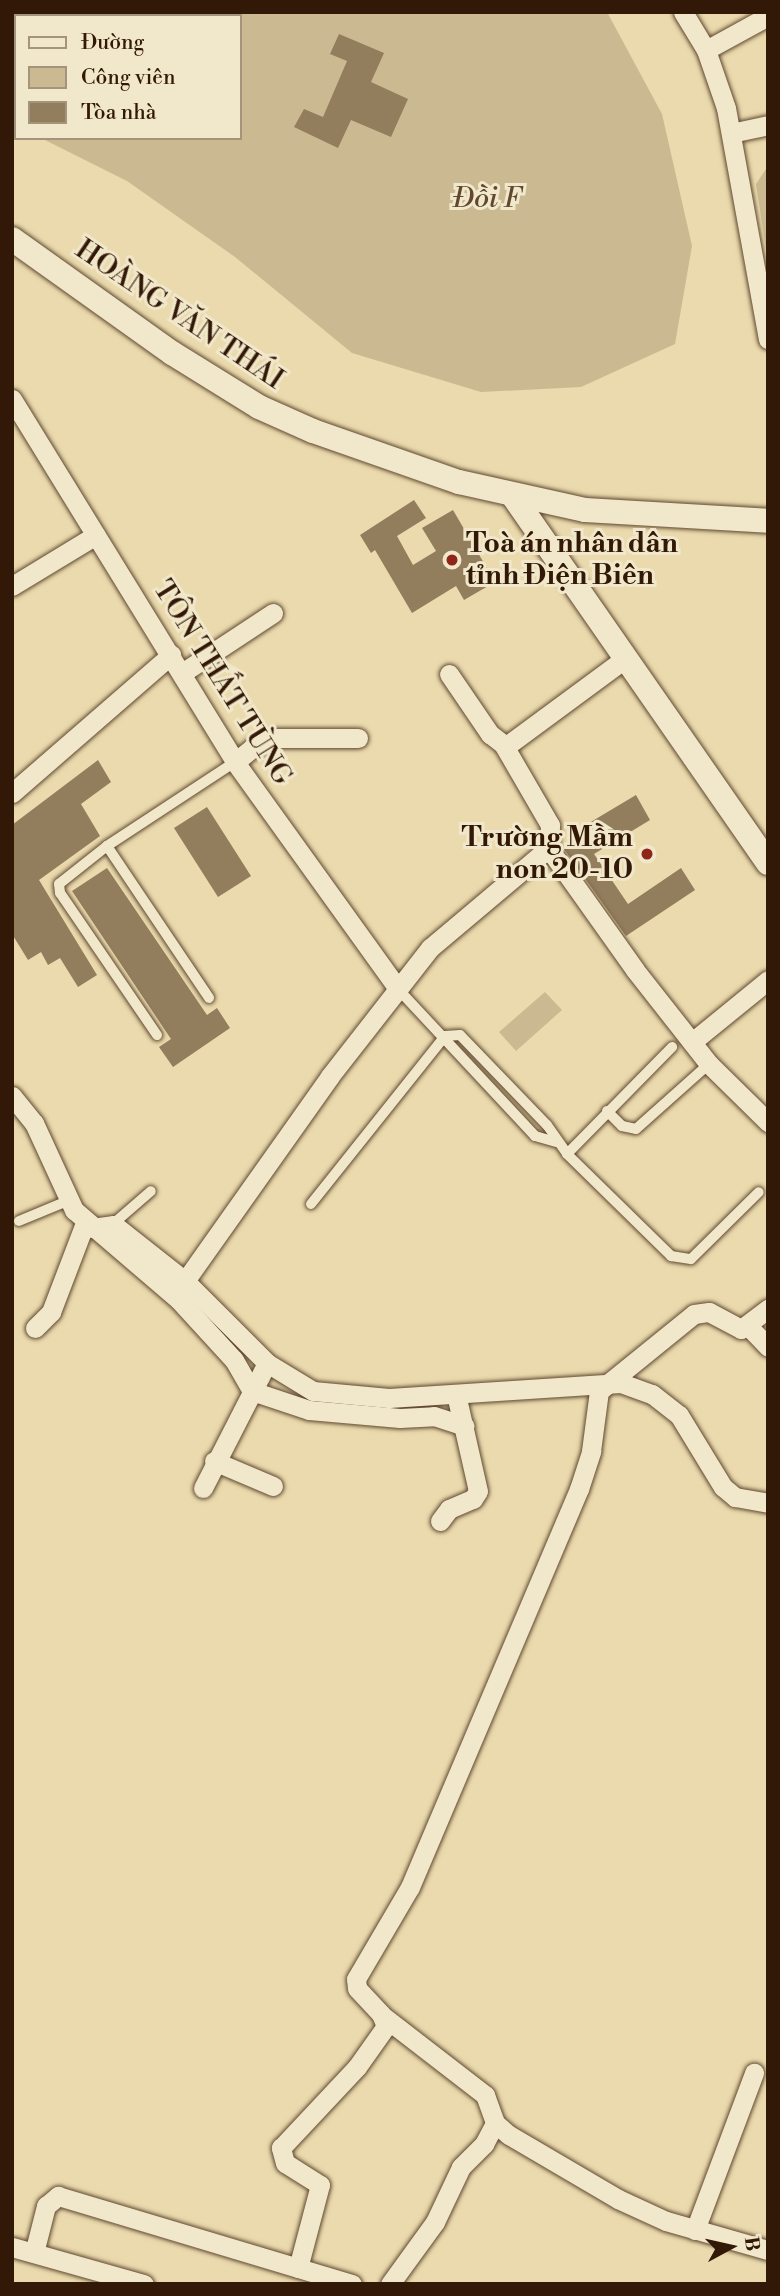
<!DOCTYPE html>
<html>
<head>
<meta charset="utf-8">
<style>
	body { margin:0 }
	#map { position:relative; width:780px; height:2296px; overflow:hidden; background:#eadaad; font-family:"Libre Bodoni",serif }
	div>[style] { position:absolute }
	.green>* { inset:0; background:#cbb991 }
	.building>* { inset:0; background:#927d5d }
	.roads { filter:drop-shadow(0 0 2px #604830) drop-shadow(0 0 2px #604830) }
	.service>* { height:10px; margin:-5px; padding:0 5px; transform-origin:5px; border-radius:5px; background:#f1e7ca }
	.minor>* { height:19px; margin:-9.5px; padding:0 9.5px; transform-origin:9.5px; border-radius:9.5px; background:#f1e7ca }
	.tertiary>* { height:24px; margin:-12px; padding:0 12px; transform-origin:12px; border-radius:12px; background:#f1e7ca }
	.dots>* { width:19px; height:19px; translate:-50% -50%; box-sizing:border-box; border:4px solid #f1e7ca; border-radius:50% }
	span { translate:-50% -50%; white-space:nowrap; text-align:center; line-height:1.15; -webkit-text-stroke:6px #f1e7ca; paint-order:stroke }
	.park-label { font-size:28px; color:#604830; font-style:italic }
	.street-label { font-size:28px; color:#321806 }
	.poi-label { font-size:28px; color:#321806; font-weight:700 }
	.left { translate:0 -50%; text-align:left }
	.right { translate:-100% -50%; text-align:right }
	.frame { position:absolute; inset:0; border:14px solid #321806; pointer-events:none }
	.legend { position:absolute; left:14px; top:14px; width:228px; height:126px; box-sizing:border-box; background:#f1e7ca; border:2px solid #a5947c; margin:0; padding:9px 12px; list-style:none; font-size:21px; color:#321806 }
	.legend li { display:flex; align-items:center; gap:14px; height:35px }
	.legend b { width:35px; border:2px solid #a5947c }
	.north { position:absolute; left:696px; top:2212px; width:70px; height:70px; -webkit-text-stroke:5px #f1e7ca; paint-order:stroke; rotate:82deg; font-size:19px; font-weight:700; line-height:28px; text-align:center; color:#321806 }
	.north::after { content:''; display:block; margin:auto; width:24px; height:32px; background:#321806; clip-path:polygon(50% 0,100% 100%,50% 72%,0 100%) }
</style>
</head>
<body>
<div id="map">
	<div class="green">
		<i style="clip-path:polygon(12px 12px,607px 12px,662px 114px,692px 246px,675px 344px,581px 387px,481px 392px,352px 353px,235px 257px,127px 181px,41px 138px,240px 138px,240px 16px,16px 16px,16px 126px)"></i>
		<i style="clip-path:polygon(768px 166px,768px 262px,756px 184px)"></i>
		<i style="clip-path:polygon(545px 992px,562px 1010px,516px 1051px,499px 1032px)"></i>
	</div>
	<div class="building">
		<i style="clip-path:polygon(339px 34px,384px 53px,371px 82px,408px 99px,391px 137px,351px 120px,338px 148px,294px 127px,304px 109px,323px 117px,347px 61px,330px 54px)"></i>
		<i style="clip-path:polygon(414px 500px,426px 518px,397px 536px,413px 565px,436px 551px,422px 528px,453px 510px,495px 582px,464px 600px,456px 586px,412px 613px,375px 550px,371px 553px,360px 535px)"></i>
		<i style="clip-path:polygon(98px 760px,111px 782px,81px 804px,100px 836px,39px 880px,97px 975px,78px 987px,60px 958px,48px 965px,41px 952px,28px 960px,12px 934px,12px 825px)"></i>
		<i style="clip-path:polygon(636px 795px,650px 820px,594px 854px,628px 904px,681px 868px,695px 890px,626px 936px,564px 849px,583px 836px,579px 829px)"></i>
		<i style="clip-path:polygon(207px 807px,251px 876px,218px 897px,174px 828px)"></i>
		<i style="clip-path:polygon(107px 868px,207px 1015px,217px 1008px,230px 1028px,173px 1067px,159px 1047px,171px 1039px,72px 891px)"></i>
	</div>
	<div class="roads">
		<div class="service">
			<i style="left:107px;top:846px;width:183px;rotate:56.1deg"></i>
			<i style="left:398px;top:989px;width:201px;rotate:47deg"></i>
			<i style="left:535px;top:1136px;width:22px;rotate:16deg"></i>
			<i style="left:157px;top:1035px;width:172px;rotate:-124.3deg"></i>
			<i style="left:60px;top:893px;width:9px;rotate:-96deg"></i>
			<i style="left:59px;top:884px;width:61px;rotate:-38.4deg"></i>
			<i style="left:107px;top:846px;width:153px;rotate:-33.3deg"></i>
			<i style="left:607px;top:1111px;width:21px;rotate:45deg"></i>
			<i style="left:622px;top:1126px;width:14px;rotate:12deg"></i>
			<i style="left:636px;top:1129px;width:98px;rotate:-41.7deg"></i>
			<i style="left:567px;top:1154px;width:150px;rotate:-45.5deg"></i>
			<i style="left:311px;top:1204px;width:215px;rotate:-51.4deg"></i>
			<i style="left:445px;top:1036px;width:15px;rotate:-4deg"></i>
			<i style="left:460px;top:1035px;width:125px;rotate:46deg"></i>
			<i style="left:547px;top:1125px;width:35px;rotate:55deg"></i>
			<i style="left:567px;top:1154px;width:146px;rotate:44.4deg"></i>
			<i style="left:671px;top:1256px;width:20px;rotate:9deg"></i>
			<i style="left:691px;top:1259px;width:95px;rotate:-44.6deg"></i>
			<i style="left:19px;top:1221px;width:52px;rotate:-22.6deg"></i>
			<i style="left:113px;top:1224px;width:50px;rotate:-41deg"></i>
		</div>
		<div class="minor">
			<i style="left:683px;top:12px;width:44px;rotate:58.8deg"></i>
			<i style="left:706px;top:50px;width:61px;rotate:71deg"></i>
			<i style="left:726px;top:108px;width:235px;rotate:79.7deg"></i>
			<i style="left:706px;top:50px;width:71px;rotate:-28.7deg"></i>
			<i style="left:731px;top:133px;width:38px;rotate:-12deg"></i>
			<i style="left:12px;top:399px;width:426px;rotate:58.4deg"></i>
			<i style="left:235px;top:762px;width:279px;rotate:54.3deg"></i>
			<i style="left:12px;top:586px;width:98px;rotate:-31.3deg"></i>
			<i style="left:182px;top:673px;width:109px;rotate:-33.4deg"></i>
			<i style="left:449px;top:674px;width:73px;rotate:55.7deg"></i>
			<i style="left:490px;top:734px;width:16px;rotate:38deg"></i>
			<i style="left:503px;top:744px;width:94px;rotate:59.9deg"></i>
			<i style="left:550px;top:825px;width:27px;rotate:92deg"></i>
			<i style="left:505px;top:747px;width:147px;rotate:-36.4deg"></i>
			<i style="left:235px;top:762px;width:22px;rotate:-39deg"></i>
			<i style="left:252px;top:748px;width:25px;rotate:-23deg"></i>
			<i style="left:275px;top:738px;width:83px"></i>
			<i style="left:12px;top:793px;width:211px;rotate:-41deg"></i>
			<i style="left:692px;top:1042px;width:98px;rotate:-39.2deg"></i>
			<i style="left:12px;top:1096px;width:35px;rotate:51deg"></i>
			<i style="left:34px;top:1123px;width:96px;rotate:65.3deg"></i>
			<i style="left:74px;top:1210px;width:138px;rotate:40.6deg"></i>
			<i style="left:179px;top:1300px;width:81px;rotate:47.5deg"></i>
			<i style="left:234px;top:1360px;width:36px;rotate:60deg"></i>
			<i style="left:252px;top:1391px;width:60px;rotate:18.4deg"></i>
			<i style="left:309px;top:1410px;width:91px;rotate:5deg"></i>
			<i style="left:400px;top:1418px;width:34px;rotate:-3deg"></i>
			<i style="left:434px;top:1416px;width:32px;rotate:18deg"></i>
			<i style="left:92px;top:1228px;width:22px;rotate:-8deg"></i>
			<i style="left:114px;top:1225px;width:90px;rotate:38.3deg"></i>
			<i style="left:185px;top:1281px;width:116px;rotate:45deg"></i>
			<i style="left:267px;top:1363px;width:54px;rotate:31.3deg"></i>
			<i style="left:313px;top:1391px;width:76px;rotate:5.3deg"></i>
			<i style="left:389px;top:1398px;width:232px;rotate:-3.7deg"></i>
			<i style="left:621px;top:1383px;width:33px;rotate:20deg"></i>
			<i style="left:652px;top:1394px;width:34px;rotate:38deg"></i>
			<i style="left:679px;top:1415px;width:84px;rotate:58.6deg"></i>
			<i style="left:723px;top:1487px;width:16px;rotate:40deg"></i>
			<i style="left:735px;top:1497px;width:34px;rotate:10deg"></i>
			<i style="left:185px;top:1281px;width:251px;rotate:-54.7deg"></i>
			<i style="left:330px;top:1076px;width:162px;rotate:-52deg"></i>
			<i style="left:430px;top:948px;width:149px;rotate:-40.1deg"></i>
			<i style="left:544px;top:852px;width:8px;rotate:7deg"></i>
			<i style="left:552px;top:853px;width:143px;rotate:54.6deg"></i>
			<i style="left:635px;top:970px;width:120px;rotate:51.8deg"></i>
			<i style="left:709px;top:1064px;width:83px;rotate:44.5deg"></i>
			<i style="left:748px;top:1326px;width:29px;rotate:46deg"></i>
			<i style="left:35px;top:1328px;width:23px;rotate:-45deg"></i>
			<i style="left:51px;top:1312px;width:95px;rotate:-69.1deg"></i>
			<i style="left:214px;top:1461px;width:64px;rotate:23deg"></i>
			<i style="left:203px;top:1488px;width:140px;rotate:-62.9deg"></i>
			<i style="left:440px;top:1521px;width:15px;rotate:-53deg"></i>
			<i style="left:449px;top:1509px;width:26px;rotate:-23deg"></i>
			<i style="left:473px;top:1499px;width:9px;rotate:-58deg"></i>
			<i style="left:478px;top:1491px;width:99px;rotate:-102.8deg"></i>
			<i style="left:384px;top:2017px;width:128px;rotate:37.7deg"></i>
			<i style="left:485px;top:2095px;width:30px;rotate:70deg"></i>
			<i style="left:495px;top:2123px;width:18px;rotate:41deg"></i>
			<i style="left:509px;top:2135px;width:126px;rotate:30.4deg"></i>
			<i style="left:618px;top:2199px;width:53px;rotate:24.6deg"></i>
			<i style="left:666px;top:2221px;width:106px;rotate:15.9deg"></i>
			<i style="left:695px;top:2230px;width:168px;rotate:-69.4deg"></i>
			<i style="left:12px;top:2247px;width:137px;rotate:15.7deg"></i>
			<i style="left:34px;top:2253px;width:49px;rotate:-75.7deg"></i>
			<i style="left:46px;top:2206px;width:16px;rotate:-40deg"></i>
			<i style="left:58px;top:2196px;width:307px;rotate:16.7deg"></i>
			<i style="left:298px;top:2268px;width:86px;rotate:-75.2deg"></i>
			<i style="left:320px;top:2185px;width:41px;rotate:-147.8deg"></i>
			<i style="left:285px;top:2163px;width:16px;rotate:-105deg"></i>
			<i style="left:281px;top:2148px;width:111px;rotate:-46.8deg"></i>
			<i style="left:357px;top:2067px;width:50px;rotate:-54.7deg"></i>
			<i style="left:386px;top:2026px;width:13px;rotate:-113deg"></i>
			<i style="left:381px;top:2014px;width:35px;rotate:-133deg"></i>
			<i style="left:357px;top:1988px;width:9px;rotate:-96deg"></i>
			<i style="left:356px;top:1979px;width:107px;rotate:-59.6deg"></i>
			<i style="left:410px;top:1887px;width:432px;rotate:-67deg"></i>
			<i style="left:579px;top:1489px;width:40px;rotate:-72deg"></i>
			<i style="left:591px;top:1451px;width:61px;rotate:-82.4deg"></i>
			<i style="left:599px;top:1391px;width:122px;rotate:-39deg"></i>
			<i style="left:694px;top:1314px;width:15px;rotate:-8deg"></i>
			<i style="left:709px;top:1312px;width:36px;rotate:28deg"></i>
			<i style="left:741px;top:1329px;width:34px;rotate:-37deg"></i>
			<i style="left:390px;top:2284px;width:77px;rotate:-54deg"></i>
			<i style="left:435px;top:2222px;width:61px;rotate:-64.7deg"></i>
			<i style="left:461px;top:2167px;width:33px;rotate:-45deg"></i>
			<i style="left:484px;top:2144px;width:24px;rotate:-62deg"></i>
		</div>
		<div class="tertiary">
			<i style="left:12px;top:239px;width:196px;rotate:35.5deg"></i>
			<i style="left:172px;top:353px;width:102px;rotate:31.8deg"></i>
			<i style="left:259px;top:407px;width:59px;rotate:24deg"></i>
			<i style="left:313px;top:431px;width:155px;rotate:19.3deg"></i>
			<i style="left:459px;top:482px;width:129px;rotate:12.5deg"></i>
			<i style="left:585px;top:510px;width:183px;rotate:3.4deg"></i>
			<i style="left:513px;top:496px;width:447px;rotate:55.2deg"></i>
		</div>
	</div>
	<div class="dots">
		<i style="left:452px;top:560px;background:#8f2418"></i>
		<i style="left:647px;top:854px;background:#8f2418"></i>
	</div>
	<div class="park-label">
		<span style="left:487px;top:199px">Đồi F</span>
	</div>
	<div class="street-label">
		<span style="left:179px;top:315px;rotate:34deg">HOÀNG VĂN THÁI</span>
		<span style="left:222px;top:683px;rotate:58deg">TÔN THẤT TÙNG</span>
	</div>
	<div class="poi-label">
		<span class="left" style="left:466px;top:560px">Toà án nhân dân<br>tỉnh Điện Biên</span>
		<span class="right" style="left:633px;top:854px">Trường Mầm<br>non 20-10</span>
	</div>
	<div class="frame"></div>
	<ul class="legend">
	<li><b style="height:9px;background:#f1e7ca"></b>Đường</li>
	<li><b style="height:19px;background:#cbb991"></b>Công viên</li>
	<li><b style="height:19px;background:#927d5d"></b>Tòa nhà</li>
	</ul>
	<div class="north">B</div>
</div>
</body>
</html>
